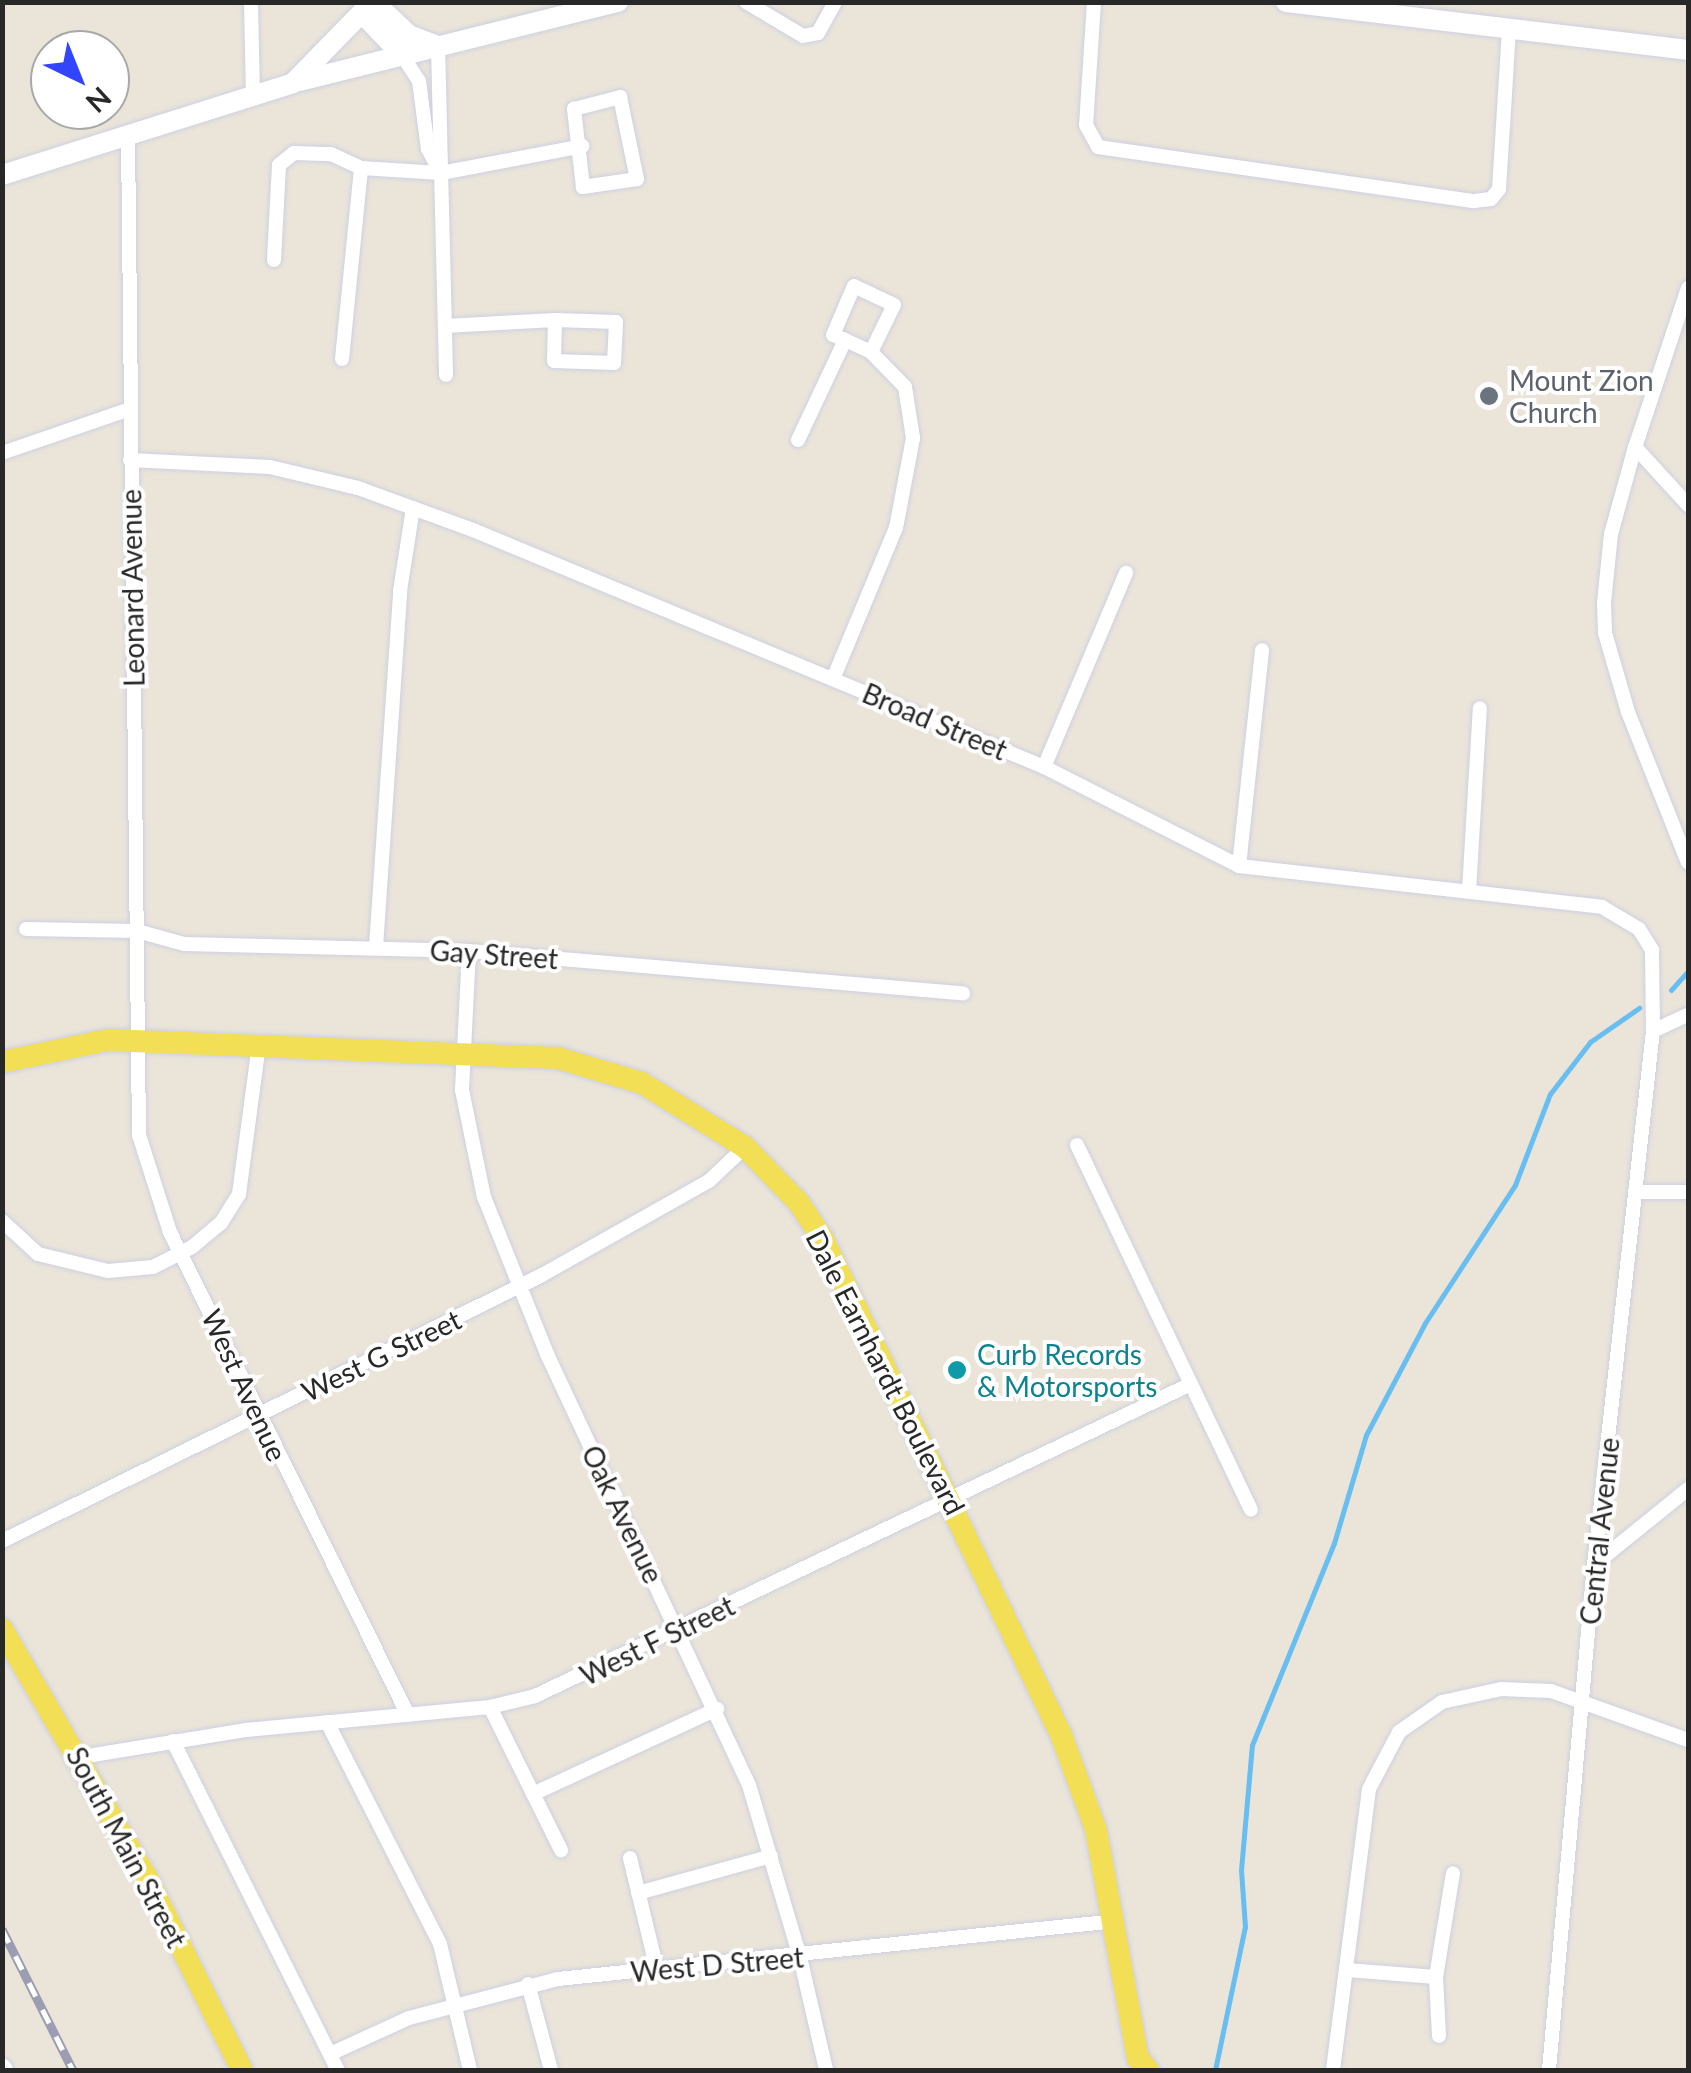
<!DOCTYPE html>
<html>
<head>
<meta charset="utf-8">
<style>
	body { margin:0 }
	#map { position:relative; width:1691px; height:2073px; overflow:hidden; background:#ebe5d9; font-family:Lato,sans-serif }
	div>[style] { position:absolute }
	.stream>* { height:5px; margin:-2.5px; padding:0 2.5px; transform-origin:2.5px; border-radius:2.5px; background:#68bef1 }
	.roads { filter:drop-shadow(0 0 2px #ced0e2) drop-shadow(0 0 2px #ced0e2) }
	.minor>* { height:14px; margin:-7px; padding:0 7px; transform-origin:7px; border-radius:7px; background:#fff }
	.tertiary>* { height:18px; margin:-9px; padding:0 9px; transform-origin:9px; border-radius:9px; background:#fff }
	.secondary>* { height:20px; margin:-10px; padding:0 10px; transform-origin:10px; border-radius:10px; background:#fff }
	.primary>* { height:22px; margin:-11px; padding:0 11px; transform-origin:11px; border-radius:11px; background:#f3df56 }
	.rail>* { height:9px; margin-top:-4.5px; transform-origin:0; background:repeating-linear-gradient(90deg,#fff 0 15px,#9c9db3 0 30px); box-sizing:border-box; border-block:2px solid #9c9db3 }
	.dots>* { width:28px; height:28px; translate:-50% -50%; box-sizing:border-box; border:5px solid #fff; border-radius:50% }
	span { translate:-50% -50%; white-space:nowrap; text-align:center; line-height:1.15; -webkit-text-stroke:8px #fff; paint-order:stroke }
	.worship-label { font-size:28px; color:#5b616d }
	.left { translate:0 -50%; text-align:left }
	.street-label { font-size:28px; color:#282828 }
	.culture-label { font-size:28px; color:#0d838f }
	.frame { position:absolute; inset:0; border:5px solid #282828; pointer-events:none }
	.north { position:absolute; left:30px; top:30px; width:100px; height:100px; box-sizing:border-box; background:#fff; border:2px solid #a9a9a9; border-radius:50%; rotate:137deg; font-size:28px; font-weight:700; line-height:40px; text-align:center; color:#282828 }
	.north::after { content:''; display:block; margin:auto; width:35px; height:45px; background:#3344fd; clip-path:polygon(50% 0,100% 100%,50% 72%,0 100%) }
</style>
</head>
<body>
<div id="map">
	<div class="stream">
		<i style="left:1671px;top:990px;width:25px;rotate:-48deg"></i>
		<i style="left:1215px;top:2070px;width:146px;rotate:-78.2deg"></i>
		<i style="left:1245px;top:1927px;width:57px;rotate:-94deg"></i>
		<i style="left:1241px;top:1870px;width:125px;rotate:-85deg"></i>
		<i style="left:1252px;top:1745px;width:218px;rotate:-67.9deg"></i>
		<i style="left:1334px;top:1543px;width:113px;rotate:-73.5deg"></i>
		<i style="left:1366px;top:1435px;width:127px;rotate:-62.2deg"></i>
		<i style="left:1425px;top:1323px;width:165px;rotate:-56.9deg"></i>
		<i style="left:1515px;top:1185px;width:97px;rotate:-69deg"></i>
		<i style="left:1550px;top:1094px;width:66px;rotate:-52.4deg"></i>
		<i style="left:1590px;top:1042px;width:60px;rotate:-34.8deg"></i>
	</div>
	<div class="roads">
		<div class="minor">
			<i style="left:251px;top:2px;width:94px;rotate:88.8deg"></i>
			<i style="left:746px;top:2px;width:66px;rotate:30.8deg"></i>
			<i style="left:803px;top:36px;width:15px;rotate:-11deg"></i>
			<i style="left:818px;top:33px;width:35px;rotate:-61deg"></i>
			<i style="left:1094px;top:2px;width:123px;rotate:93.7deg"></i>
			<i style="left:1086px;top:125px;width:25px;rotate:61deg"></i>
			<i style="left:1098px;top:147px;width:380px;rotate:8.2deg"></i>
			<i style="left:1474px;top:201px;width:17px;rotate:-7deg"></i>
			<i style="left:1491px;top:199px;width:13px;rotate:-51deg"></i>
			<i style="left:1499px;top:189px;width:157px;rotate:-86.4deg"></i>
			<i style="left:438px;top:46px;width:329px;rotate:88.6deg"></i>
			<i style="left:402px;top:55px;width:31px;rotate:57deg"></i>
			<i style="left:419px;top:81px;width:69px;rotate:82.5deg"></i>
			<i style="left:428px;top:149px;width:21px;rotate:62deg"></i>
			<i style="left:620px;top:97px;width:84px;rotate:78.3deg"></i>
			<i style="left:637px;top:179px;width:55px;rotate:171.6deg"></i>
			<i style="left:583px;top:187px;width:79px;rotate:-96.6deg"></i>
			<i style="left:574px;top:109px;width:48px;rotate:-14.6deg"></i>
			<i style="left:128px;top:136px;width:999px;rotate:89.37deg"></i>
			<i style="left:139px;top:1135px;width:102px;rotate:72.3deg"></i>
			<i style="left:170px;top:1232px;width:538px;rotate:63.77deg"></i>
			<i style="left:274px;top:260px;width:95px;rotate:-87deg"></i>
			<i style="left:279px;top:165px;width:19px;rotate:-39deg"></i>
			<i style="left:294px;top:153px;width:37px;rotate:2deg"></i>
			<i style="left:331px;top:154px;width:33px;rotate:25deg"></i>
			<i style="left:361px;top:168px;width:80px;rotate:3.6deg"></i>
			<i style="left:441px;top:173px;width:144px;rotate:-10.8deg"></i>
			<i style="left:1688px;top:288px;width:168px;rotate:108.4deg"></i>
			<i style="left:1635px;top:447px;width:90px;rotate:105.4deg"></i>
			<i style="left:1611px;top:534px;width:69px;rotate:95.8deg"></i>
			<i style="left:1604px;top:603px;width:30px;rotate:88deg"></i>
			<i style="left:1605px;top:633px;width:82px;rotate:73.8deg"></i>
			<i style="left:1628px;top:712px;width:162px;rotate:68.3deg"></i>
			<i style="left:555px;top:320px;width:61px;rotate:1.9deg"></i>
			<i style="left:616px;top:322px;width:41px;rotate:92.8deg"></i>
			<i style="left:614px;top:363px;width:60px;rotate:-178.1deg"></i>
			<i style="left:554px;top:361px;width:41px;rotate:-88.6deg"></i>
			<i style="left:445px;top:326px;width:110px;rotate:-3.1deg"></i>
			<i style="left:342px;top:359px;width:192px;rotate:-84.3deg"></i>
			<i style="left:798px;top:440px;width:110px;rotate:-64.8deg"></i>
			<i style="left:845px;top:340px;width:13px;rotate:-157deg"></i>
			<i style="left:833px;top:335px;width:53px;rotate:-66.8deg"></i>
			<i style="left:854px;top:286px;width:44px;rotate:25.4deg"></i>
			<i style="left:894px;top:305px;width:52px;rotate:116.1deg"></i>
			<i style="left:871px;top:352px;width:29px;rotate:-155deg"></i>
			<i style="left:1635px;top:447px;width:79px;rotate:47.6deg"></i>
			<i style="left:2px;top:453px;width:135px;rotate:-19deg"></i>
			<i style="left:130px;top:460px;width:140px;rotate:2.9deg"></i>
			<i style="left:270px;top:467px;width:90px;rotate:13.4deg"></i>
			<i style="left:358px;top:488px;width:122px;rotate:20.1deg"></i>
			<i style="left:473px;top:530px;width:618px;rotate:22.54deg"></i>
			<i style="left:1044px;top:767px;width:219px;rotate:26.9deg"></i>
			<i style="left:1239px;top:866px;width:365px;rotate:6.4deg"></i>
			<i style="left:1602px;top:907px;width:43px;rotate:30.7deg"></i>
			<i style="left:1639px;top:929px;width:25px;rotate:58deg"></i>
			<i style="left:1652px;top:950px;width:81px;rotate:89.3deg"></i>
			<i style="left:833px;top:679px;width:164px;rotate:-67.4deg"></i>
			<i style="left:896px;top:528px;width:92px;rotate:-79.3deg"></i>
			<i style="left:913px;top:438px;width:52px;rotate:-98.9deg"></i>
			<i style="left:905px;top:387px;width:49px;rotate:-134.2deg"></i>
			<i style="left:1044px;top:767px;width:211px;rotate:-67.1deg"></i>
			<i style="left:1239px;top:866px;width:217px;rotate:-83.9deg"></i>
			<i style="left:1469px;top:891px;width:183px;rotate:-86.6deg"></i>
			<i style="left:26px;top:929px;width:111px;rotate:1deg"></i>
			<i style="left:137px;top:931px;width:49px;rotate:15.5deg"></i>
			<i style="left:184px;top:944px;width:285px;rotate:1.4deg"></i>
			<i style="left:469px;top:951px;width:496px;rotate:4.9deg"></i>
			<i style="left:376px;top:947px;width:357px;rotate:-86.1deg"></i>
			<i style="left:400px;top:591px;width:84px;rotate:-81.1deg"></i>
			<i style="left:469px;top:951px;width:139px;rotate:92.9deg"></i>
			<i style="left:462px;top:1090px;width:109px;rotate:78.4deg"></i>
			<i style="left:484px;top:1197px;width:169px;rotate:68.1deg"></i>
			<i style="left:547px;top:1354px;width:476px;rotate:64.9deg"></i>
			<i style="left:749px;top:1785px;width:179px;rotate:73.5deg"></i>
			<i style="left:800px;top:1957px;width:116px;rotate:77deg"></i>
			<i style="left:1077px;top:1145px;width:404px;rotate:64.5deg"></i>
			<i style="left:1636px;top:1192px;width:52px"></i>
			<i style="left:2px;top:1221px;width:49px;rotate:42.5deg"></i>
			<i style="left:38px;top:1254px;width:72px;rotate:13.7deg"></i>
			<i style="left:108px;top:1271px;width:45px;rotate:-5.1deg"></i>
			<i style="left:153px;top:1267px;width:44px;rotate:-27.1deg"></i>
			<i style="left:192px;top:1247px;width:38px;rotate:-40deg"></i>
			<i style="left:221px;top:1223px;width:34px;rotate:-58deg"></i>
			<i style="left:239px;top:1194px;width:151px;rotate:-82.4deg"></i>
			<i style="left:2px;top:1541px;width:602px;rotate:-26.22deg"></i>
			<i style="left:542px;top:1275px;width:192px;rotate:-29.4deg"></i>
			<i style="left:709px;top:1181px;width:50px;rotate:-43.4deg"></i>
			<i style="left:1594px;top:1565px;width:121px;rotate:-39deg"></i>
			<i style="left:490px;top:1707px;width:160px;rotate:63.6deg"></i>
			<i style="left:327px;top:1722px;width:249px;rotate:63deg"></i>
			<i style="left:440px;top:1944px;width:130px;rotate:76.6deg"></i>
			<i style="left:173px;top:1741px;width:368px;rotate:63.4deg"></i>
			<i style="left:81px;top:1757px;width:167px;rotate:-9.3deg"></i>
			<i style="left:246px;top:1730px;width:245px;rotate:-5.4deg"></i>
			<i style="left:490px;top:1707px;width:46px;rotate:-13.7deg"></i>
			<i style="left:535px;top:1696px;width:726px;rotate:-25.44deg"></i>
			<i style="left:533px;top:1794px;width:203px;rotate:-24.8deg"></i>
			<i style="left:630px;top:1858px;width:115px;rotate:76.4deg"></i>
			<i style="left:638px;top:1893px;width:138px;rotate:-15.5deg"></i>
			<i style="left:1347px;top:1970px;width:89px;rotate:4.5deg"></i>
			<i style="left:1436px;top:1977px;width:105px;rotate:-80.7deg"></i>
			<i style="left:1436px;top:1977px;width:59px;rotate:87.1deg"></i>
			<i style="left:528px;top:1984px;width:89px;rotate:75deg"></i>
			<i style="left:330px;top:2054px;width:87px;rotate:-24.5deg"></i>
			<i style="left:409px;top:2018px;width:154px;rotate:-14.7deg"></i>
			<i style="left:558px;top:1979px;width:561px;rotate:-5.93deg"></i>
			<i style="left:1333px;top:2070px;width:283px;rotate:-82.7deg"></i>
			<i style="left:1369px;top:1789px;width:64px;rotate:-62.2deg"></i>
			<i style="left:1399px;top:1732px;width:52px;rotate:-34.9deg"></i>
			<i style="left:1442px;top:1702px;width:60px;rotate:-12.4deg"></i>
			<i style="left:1501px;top:1689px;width:50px;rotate:2.3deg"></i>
			<i style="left:1551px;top:1691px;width:145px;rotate:19.7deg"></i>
			<i style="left:1549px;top:2070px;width:507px;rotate:-84.91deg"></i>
			<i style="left:1594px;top:1565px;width:537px;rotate:-83.7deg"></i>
			<i style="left:1653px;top:1031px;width:38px;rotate:-25deg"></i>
		</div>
		<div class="tertiary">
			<i style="left:2px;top:2067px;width:4px;rotate:56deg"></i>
		</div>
		<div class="secondary">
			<i style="left:374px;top:2px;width:48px;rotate:43.3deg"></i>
			<i style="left:409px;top:35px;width:31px;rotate:21deg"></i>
			<i style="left:1286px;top:2px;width:405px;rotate:6.8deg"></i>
			<i style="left:363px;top:14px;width:57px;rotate:46.4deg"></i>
			<i style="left:300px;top:81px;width:328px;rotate:-14deg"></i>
			<i style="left:2px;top:175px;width:305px;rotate:-17.5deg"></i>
			<i style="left:293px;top:83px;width:113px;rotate:-45.7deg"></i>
		</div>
		<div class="primary">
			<i style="left:2px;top:1062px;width:108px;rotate:-11.7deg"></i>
			<i style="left:108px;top:1040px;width:450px;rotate:2.3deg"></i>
			<i style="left:558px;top:1058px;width:88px;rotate:16.6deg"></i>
			<i style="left:642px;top:1083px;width:121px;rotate:31.9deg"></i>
			<i style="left:745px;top:1147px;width:78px;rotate:46deg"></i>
			<i style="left:799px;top:1203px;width:43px;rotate:56.3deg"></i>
			<i style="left:823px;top:1239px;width:552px;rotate:64.36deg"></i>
			<i style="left:1062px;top:1737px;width:99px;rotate:69.9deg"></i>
			<i style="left:1096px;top:1830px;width:232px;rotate:79.6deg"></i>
			<i style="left:1138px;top:2058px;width:16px;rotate:50deg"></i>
			<i style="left:2px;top:1629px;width:286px;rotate:59.8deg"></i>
			<i style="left:146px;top:1876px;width:216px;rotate:63.7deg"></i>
		</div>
	</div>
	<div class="rail">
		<i style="left:2px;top:1929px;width:158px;rotate:63.3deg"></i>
	</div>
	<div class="dots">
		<i style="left:1489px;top:396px;background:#6b7280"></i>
		<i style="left:957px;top:1370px;background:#0f9aa8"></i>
	</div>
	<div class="worship-label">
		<span class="left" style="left:1509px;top:396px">Mount Zion<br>Church</span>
	</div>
	<div class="street-label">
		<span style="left:132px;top:588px;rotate:-91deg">Leonard Avenue</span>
		<span style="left:935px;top:721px;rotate:23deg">Broad Street</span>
		<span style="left:494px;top:954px;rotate:4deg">Gay Street</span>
		<span style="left:381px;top:1355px;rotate:-26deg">West G Street</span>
		<span style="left:886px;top:1372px;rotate:63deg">Dale Earnhardt Boulevard</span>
		<span style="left:245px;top:1385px;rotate:65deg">West Avenue</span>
		<span style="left:623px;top:1514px;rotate:64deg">Oak Avenue</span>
		<span style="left:1599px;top:1531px;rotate:-84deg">Central Avenue</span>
		<span style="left:657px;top:1640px;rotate:-26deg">West F Street</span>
		<span style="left:127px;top:1847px;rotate:62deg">South Main Street</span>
		<span style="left:717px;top:1964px;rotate:-5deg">West D Street</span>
	</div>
	<div class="culture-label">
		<span class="left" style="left:977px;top:1370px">Curb Records<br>&amp; Motorsports</span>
	</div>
	<div class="frame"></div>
	<div class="north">N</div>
</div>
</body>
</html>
